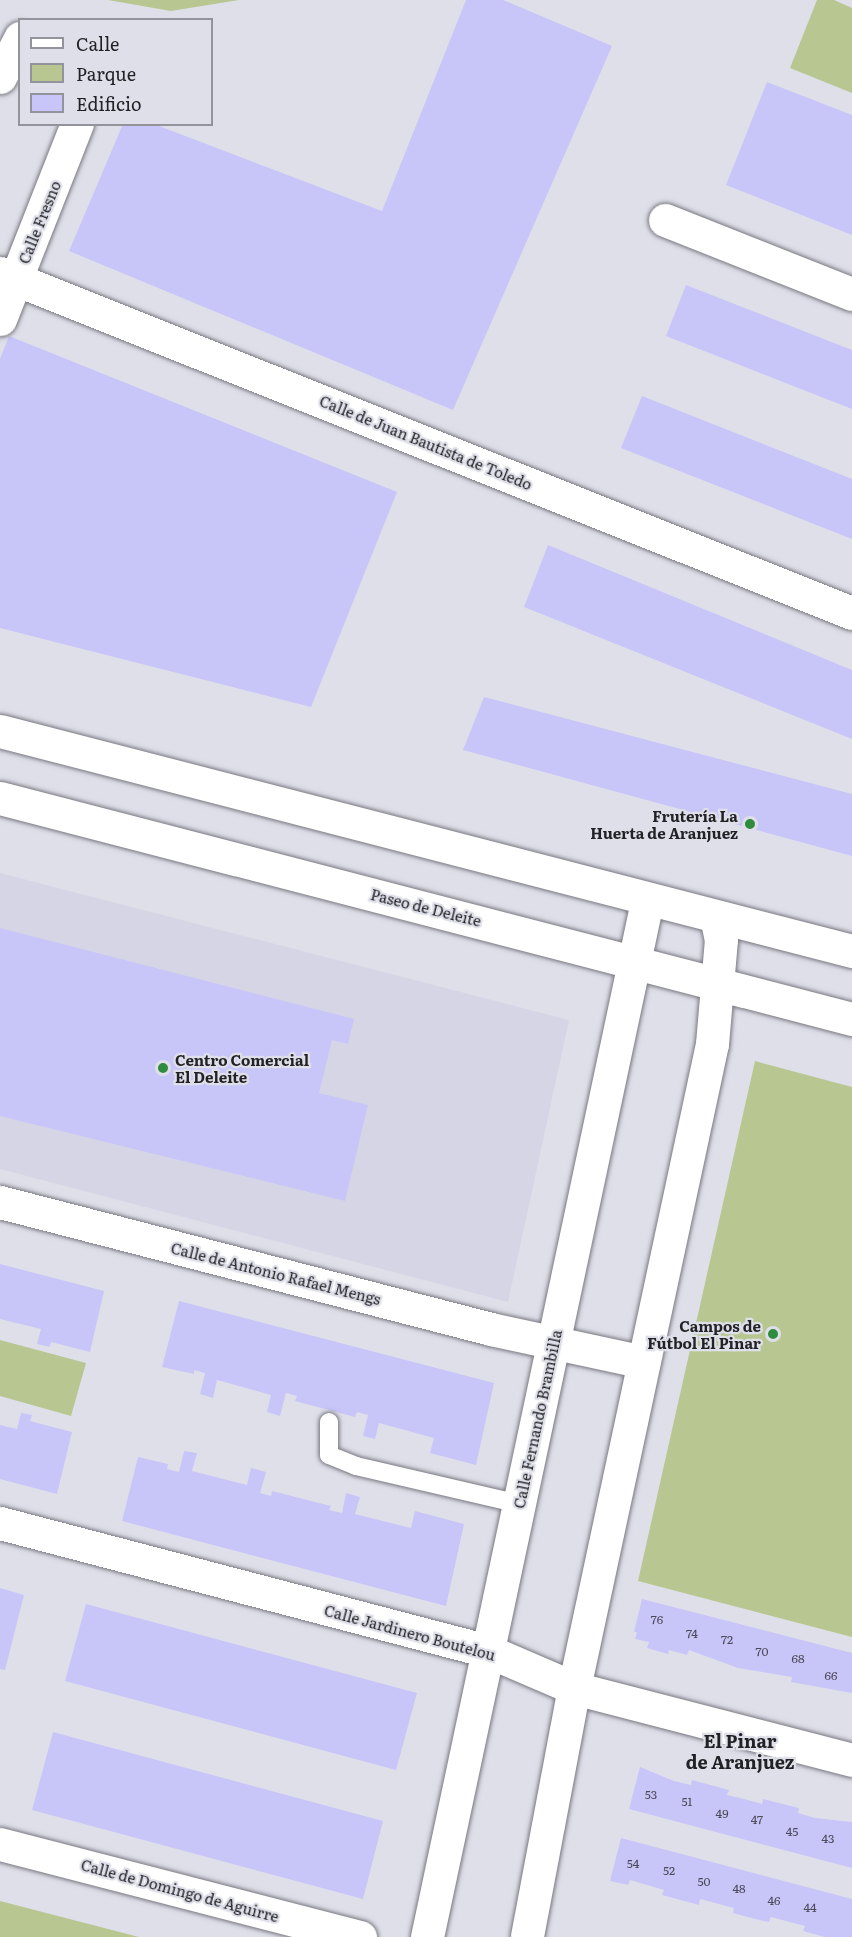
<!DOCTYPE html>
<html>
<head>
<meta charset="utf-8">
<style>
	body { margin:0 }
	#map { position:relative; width:852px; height:1937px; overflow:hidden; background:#dfdfe9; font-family:Literata,serif }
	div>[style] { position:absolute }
	.built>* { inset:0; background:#d5d5e6 }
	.green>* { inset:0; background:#b8c791 }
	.building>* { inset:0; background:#c8c6f8 }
	.roads { filter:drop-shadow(0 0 2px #797881) drop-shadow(0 0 2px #797881) }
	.service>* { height:18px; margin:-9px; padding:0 9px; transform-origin:9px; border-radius:9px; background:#fff }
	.minor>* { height:33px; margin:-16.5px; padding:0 16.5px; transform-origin:16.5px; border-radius:16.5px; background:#fff }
	.secondary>* { height:33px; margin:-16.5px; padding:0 16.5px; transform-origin:16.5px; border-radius:16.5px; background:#fff }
	.dots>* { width:16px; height:16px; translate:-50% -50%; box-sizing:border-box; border:3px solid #dfdfe9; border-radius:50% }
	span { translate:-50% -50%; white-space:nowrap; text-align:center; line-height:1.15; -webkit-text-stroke:4.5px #dfdfe9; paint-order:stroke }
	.number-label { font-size:12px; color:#4c4b5a }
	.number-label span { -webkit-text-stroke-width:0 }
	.street-label { font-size:15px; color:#222226 }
	.poi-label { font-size:15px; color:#222226; font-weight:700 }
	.right { translate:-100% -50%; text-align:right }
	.left { translate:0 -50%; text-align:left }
	.quarter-label { font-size:18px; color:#222226; font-weight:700 }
	.legend { position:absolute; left:18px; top:18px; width:195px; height:108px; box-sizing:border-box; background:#dfdfe9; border:2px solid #93939b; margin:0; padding:8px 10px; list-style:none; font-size:18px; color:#222226 }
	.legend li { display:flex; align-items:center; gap:12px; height:30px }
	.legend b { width:30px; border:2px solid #93939b }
</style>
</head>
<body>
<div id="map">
	<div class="built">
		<i style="clip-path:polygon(0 873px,569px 1020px,508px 1302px,0 1169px)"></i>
	</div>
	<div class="green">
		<i style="clip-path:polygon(108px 0,239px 0,171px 11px)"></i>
		<i style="clip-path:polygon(817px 0,834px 0,852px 8px,852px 93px,790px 68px)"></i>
		<i style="clip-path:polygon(755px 1061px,852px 1087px,852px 1637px,638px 1581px)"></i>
		<i style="clip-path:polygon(0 1340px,86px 1363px,71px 1416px,0 1396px)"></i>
		<i style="clip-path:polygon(0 1901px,139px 1937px,0 1937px)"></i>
	</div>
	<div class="building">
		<i style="clip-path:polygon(466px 0,503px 0,612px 46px,453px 410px,69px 251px,123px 124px,154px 124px,382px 211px)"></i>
		<i style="clip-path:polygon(767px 82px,852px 115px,852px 235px,726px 185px)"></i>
		<i style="clip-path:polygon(686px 285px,852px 350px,852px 409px,666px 336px)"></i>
		<i style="clip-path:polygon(9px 336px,397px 492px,311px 707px,0 628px,0 359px)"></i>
		<i style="clip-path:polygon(642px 396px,852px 479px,852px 539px,621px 448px)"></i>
		<i style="clip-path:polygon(548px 545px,852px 670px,852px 739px,524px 607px)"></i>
		<i style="clip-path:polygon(484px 697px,852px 794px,852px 856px,463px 750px)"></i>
		<i style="clip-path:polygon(0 928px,354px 1019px,348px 1044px,332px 1040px,319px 1093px,368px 1105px,345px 1201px,0 1116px)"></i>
		<i style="clip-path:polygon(0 1264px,104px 1291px,90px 1352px,51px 1342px,50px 1347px,37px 1344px,41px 1329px,0 1319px)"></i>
		<i style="clip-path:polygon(179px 1301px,494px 1383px,476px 1465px,430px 1453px,434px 1438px,379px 1423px,375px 1439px,363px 1436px,368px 1415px,357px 1412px,355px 1417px,295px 1401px,297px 1396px,286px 1393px,280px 1416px,267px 1412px,271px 1395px,217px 1380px,213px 1398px,200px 1394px,205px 1373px,194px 1370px,194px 1374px,162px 1367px)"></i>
		<i style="clip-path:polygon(21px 1413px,32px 1415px,30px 1421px,72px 1432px,57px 1494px,0 1479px,0 1425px,17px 1429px)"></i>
		<i style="clip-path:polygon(184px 1451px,197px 1453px,192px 1471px,247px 1485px,251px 1468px,266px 1472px,260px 1493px,271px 1496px,272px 1491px,331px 1506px,329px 1510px,342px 1513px,346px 1493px,360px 1497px,355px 1514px,411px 1528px,415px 1511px,464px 1524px,446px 1606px,122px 1521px,138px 1457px,168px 1464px,167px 1469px,179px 1472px)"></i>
		<i style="clip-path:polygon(0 1588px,24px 1595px,5px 1670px,0 1669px)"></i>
		<i style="clip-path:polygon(642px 1599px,852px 1653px,852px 1693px,791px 1682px,792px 1677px,738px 1668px,689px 1650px,687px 1655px,669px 1650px,668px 1654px,647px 1648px,649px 1642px,635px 1639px,637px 1632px,634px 1632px)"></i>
		<i style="clip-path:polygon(86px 1604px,417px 1693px,396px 1770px,65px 1681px)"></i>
		<i style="clip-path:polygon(53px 1732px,383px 1821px,363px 1899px,32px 1810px)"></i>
		<i style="clip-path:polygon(640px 1767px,674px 1781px,691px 1785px,692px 1780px,729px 1790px,727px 1795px,744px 1799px,762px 1804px,763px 1799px,799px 1808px,798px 1813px,815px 1818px,852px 1822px,852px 1868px,629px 1809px)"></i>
		<i style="clip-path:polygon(621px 1838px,852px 1899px,852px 1937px,825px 1937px,803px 1931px,805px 1926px,771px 1917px,769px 1922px,751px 1918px,733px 1913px,734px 1908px,700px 1899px,699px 1905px,662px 1895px,664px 1890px,630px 1880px,628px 1885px,610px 1881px)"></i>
	</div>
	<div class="roads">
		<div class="service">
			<i style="left:329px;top:1422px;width:33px;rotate:90deg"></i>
			<i style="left:329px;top:1455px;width:29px;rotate:22deg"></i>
			<i style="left:356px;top:1466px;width:167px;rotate:13.1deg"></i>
		</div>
		<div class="minor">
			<i style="left:0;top:77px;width:44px;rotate:-62.9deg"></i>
			<i style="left:665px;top:220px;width:201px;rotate:21.6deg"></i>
			<i style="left:0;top:273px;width:917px;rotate:21.76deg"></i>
			<i style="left:0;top:319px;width:210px;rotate:-68.5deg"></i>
			<i style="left:0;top:1202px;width:507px;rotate:14.5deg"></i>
			<i style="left:491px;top:1329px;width:156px;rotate:12.2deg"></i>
			<i style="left:0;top:1523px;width:505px;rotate:14.7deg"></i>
			<i style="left:488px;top:1651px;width:94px;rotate:23.3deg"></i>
			<i style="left:574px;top:1688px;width:287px;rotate:14.5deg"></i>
			<i style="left:0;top:1844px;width:372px;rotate:14.5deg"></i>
			<i style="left:527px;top:1936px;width:252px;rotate:-79.3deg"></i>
			<i style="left:574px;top:1688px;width:659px;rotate:-77.91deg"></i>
			<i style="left:712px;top:1044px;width:104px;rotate:-85.1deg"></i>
			<i style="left:721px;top:940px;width:24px;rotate:-102deg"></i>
			<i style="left:427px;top:1937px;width:1059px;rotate:-78.01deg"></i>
		</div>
		<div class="secondary">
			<i style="left:0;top:731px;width:880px;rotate:14.48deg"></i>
			<i style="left:0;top:798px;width:880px;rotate:14.54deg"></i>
		</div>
	</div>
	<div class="dots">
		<i style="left:750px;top:824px;background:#2f8b3d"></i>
		<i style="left:163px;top:1068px;background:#2f8b3d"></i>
		<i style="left:773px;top:1334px;background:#2f8b3d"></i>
	</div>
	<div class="number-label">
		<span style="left:657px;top:1620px">76</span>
		<span style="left:692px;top:1634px">74</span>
		<span style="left:727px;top:1640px">72</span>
		<span style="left:762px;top:1652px">70</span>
		<span style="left:798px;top:1659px">68</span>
		<span style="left:831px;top:1676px">66</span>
		<span style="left:651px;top:1795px">53</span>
		<span style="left:687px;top:1802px">51</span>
		<span style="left:722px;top:1814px">49</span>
		<span style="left:757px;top:1820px">47</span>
		<span style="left:792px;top:1832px">45</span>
		<span style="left:828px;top:1839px">43</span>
		<span style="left:633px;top:1864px">54</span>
		<span style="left:669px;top:1871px">52</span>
		<span style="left:704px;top:1882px">50</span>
		<span style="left:739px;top:1889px">48</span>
		<span style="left:774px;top:1901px">46</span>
		<span style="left:810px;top:1908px">44</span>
	</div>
	<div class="street-label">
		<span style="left:39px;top:222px;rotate:-68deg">Calle Fresno</span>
		<span style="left:426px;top:442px;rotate:22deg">Calle de Juan Bautista de Toledo</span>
		<span style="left:426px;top:907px;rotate:14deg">Paseo de Deleite</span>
		<span style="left:276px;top:1273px;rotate:14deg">Calle de Antonio Rafael Mengs</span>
		<span style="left:537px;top:1419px;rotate:-78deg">Calle Fernando Brambilla</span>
		<span style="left:410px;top:1632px;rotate:15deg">Calle Jardinero Boutelou</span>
		<span style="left:180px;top:1890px;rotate:15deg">Calle de Domingo de Aguirre</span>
	</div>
	<div class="poi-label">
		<span class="right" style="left:738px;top:824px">Frutería La<br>Huerta de Aranjuez</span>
		<span class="left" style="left:175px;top:1068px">Centro Comercial<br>El Deleite</span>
		<span class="right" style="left:761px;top:1334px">Campos de<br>Fútbol El Pinar</span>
	</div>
	<div class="quarter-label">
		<span style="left:740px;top:1752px">El Pinar<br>de Aranjuez</span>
	</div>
	<ul class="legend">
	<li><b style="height:8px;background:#fff"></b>Calle</li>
	<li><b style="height:16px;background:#b8c791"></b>Parque</li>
	<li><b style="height:16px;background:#c8c6f8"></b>Edificio</li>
	</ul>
</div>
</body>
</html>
